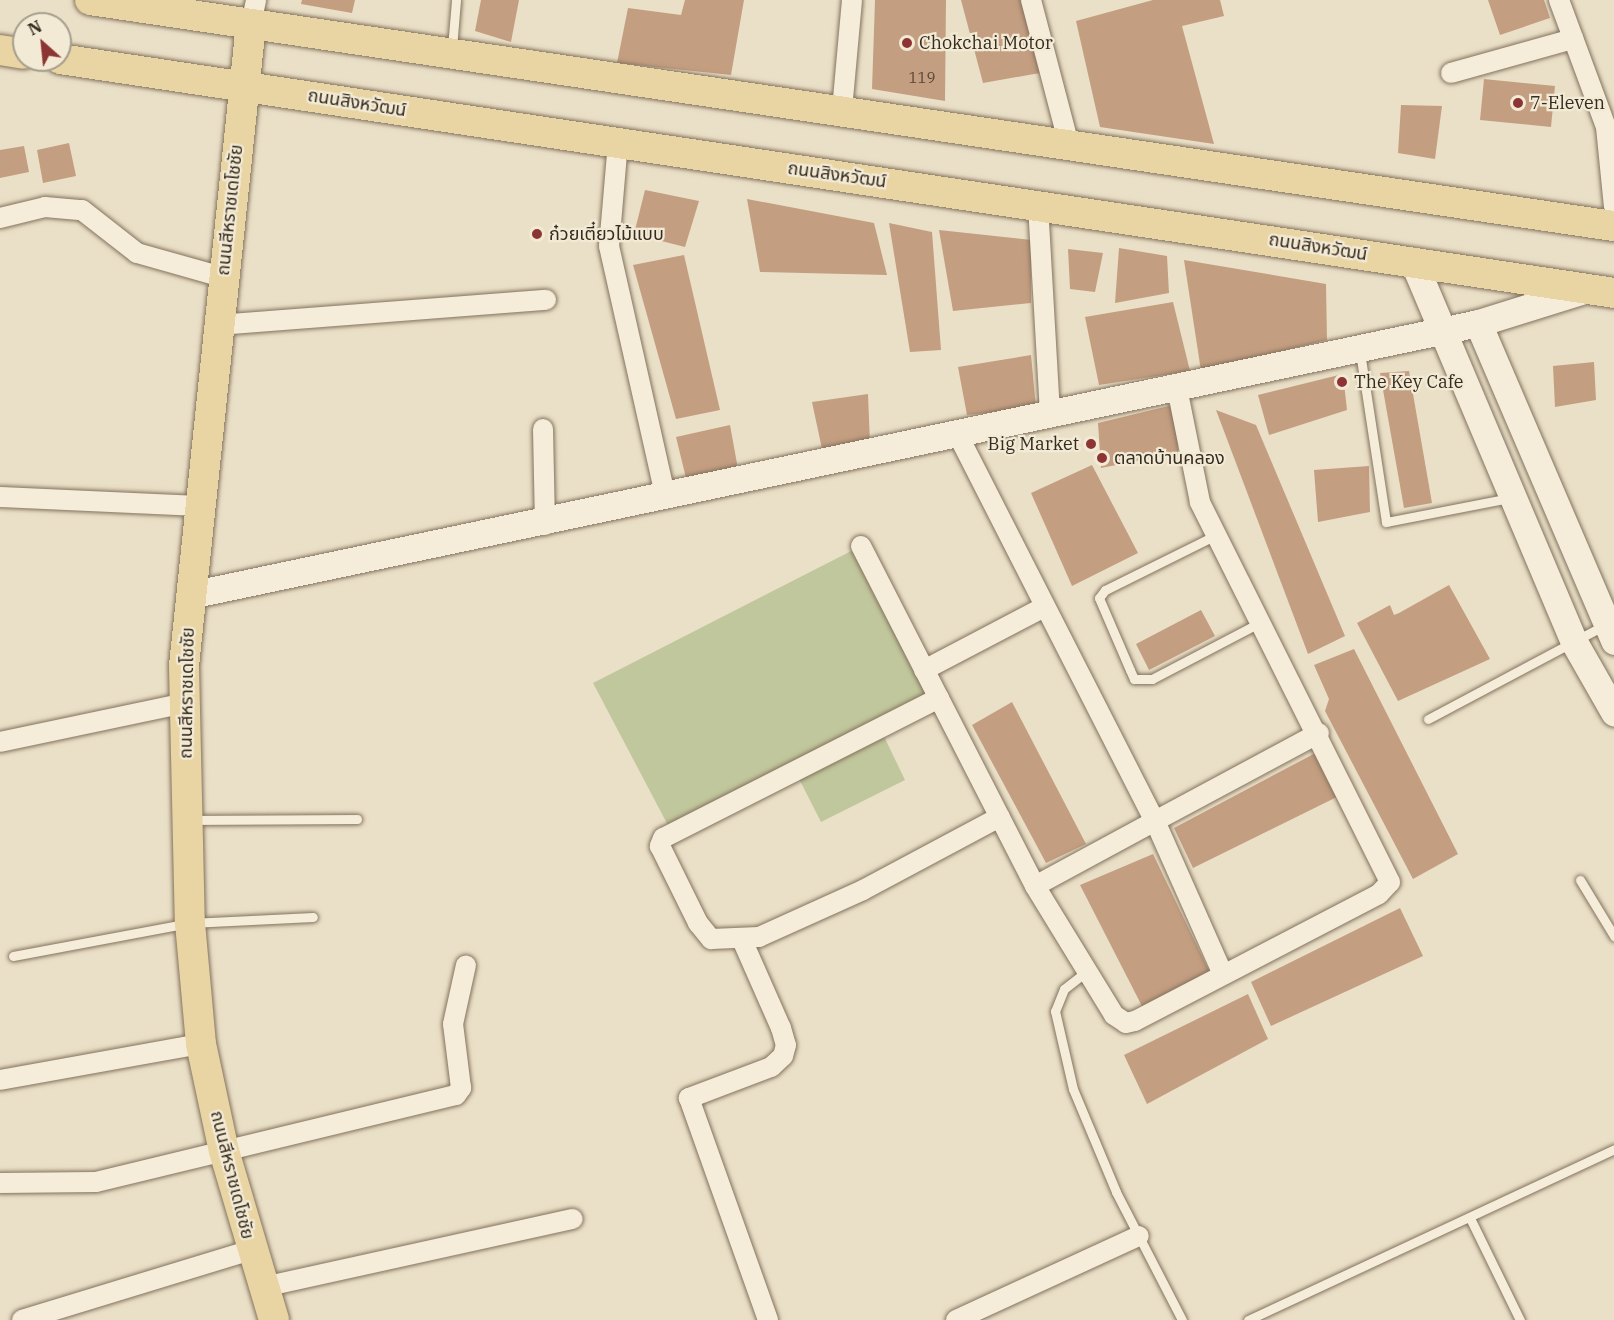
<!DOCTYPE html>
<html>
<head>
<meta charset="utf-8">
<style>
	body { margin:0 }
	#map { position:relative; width:1614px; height:1320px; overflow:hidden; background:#eae0c7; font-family:"IBM Plex Serif","Noto Sans Thai",serif }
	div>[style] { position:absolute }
	.green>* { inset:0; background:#c1c79c }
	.building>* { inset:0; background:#c49e81 }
	.roads { filter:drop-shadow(0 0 2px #83725e) drop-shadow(0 0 2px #83725e) }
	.lane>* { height:9px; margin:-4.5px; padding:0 4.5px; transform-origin:4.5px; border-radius:4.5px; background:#f5edd9 }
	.street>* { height:20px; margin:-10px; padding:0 10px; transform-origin:10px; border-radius:10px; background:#f5edd9 }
	.secondary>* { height:27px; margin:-13.5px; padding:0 13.5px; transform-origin:13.5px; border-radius:13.5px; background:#f5edd9 }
	.primary>* { height:30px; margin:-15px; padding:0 15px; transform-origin:15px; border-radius:15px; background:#e9d4a3 }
	.dots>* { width:16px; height:16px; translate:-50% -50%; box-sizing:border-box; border:3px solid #f2ead5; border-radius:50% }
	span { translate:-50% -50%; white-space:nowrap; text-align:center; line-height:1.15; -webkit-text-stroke:4.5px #f2ead5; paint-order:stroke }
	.number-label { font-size:15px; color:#594838 }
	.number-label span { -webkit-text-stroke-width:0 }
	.poi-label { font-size:18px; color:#352b20 }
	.left { translate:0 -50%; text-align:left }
	.right { translate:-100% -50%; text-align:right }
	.street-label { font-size:18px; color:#352b20 }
	.north { position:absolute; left:12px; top:12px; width:60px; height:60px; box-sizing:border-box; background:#f2ead5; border:2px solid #a69e8d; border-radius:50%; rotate:333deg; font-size:16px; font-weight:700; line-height:24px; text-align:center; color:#352b20 }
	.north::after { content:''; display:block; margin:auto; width:21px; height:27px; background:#8c3534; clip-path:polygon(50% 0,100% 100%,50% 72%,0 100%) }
</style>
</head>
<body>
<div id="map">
	<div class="green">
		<i style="clip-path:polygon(861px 546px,939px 698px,880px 728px,905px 780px,821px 822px,795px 771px,672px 833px,593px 683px)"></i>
	</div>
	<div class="building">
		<i style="clip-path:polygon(302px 0,355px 0,352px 13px,301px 4px)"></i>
		<i style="clip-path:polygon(481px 0,519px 0,511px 42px,475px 31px)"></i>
		<i style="clip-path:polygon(685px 0,744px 0,731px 75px,617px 63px,628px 8px,681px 15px)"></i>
		<i style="clip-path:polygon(875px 0,946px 0,945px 101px,872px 89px)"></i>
		<i style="clip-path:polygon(961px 0,1021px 0,1040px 73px,983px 83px)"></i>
		<i style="clip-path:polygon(1153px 0,1220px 0,1224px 16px,1182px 26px,1214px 144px,1100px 127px,1076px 21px)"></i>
		<i style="clip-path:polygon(1488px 0,1544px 0,1550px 18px,1500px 35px)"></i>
		<i style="clip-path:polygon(1484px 79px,1555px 86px,1551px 127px,1480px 120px)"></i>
		<i style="clip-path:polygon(1401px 105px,1442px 106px,1435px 159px,1398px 153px)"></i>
		<i style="clip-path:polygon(69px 143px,76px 176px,43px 183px,37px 150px)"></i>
		<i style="clip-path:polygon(24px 146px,29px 172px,0 178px,0 150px)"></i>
		<i style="clip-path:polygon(645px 190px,699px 201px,685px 247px,634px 234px)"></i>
		<i style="clip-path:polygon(747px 199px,874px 223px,887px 275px,760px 272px)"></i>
		<i style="clip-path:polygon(889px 223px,932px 232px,941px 350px,910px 352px)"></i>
		<i style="clip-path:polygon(939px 230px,1031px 240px,1031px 303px,953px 311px)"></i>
		<i style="clip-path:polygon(1119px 248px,1167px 256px,1169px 293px,1115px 303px)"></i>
		<i style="clip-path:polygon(1068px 249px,1103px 253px,1095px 292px,1070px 289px)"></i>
		<i style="clip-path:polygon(684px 255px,720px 410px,676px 419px,633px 265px)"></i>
		<i style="clip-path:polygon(1184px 260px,1326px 284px,1327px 340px,1201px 371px)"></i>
		<i style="clip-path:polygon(1173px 302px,1190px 371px,1099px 385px,1085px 317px)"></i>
		<i style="clip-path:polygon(1031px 355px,1036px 408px,967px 415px,958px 367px)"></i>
		<i style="clip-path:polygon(1594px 362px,1596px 400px,1555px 407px,1553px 366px)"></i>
		<i style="clip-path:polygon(1409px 371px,1432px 503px,1404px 508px,1380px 373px)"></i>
		<i style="clip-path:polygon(1343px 374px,1347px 410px,1269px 435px,1258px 395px)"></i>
		<i style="clip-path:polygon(868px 394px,870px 443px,822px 449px,812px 402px)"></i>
		<i style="clip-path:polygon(1177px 404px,1178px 453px,1101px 468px,1098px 423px)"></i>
		<i style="clip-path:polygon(1216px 410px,1256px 425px,1345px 636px,1308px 654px)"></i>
		<i style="clip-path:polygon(730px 425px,738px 469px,686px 478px,676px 437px)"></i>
		<i style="clip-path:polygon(1092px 465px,1138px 553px,1072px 586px,1031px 493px)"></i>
		<i style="clip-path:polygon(1369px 466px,1370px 512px,1318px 522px,1314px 470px)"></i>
		<i style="clip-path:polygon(1449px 585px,1490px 659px,1398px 701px,1357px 623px,1390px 605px,1394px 615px,1399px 613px)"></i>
		<i style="clip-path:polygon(1201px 610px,1215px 636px,1149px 670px,1136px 644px)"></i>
		<i style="clip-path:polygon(1354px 649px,1458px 854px,1413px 879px,1325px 711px,1329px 699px,1314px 665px)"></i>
		<i style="clip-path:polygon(1012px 702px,1086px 844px,1046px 863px,972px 725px)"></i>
		<i style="clip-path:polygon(1323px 749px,1345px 793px,1193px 868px,1174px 828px)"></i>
		<i style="clip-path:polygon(1153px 854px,1212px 977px,1145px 1012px,1080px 885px)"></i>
		<i style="clip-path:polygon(1400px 908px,1423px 956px,1271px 1026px,1251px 982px)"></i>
		<i style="clip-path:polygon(1248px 994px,1268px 1039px,1147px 1104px,1124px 1055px)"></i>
	</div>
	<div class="roads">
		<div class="lane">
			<i style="left:452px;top:48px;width:48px;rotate:-85.2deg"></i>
			<i style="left:1360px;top:352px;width:172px;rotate:81.3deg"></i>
			<i style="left:1386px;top:522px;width:126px;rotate:-11deg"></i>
			<i style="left:1216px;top:535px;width:124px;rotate:153.6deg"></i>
			<i style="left:1105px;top:590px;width:10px;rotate:127deg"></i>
			<i style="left:1099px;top:598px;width:78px;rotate:66.7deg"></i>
			<i style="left:1130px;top:670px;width:10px;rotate:66deg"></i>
			<i style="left:1134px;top:679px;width:18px"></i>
			<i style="left:1152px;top:679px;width:123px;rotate:-27.6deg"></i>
			<i style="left:1428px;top:719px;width:198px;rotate:-28deg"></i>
			<i style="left:190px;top:820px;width:167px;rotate:-0.3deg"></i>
			<i style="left:1580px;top:880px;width:66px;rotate:58.7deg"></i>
			<i style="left:13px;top:956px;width:180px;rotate:-10.6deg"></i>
			<i style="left:190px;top:923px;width:123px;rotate:-2.8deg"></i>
			<i style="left:1087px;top:971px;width:29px;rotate:142deg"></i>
			<i style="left:1064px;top:989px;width:24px;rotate:112deg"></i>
			<i style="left:1055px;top:1011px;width:80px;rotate:77deg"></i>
			<i style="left:1073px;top:1089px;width:112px;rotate:67.3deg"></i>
			<i style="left:1116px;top:1192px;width:144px;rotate:62.7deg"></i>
			<i style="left:1470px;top:1218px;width:114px;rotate:63.9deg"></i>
			<i style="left:1248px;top:1320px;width:404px;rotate:-25deg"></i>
		</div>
		<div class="street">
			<i style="left:1031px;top:0;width:150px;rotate:75.3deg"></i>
			<i style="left:1559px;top:0;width:135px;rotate:69.7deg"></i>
			<i style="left:1606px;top:127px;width:80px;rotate:84.3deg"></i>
			<i style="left:251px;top:24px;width:25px;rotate:-78deg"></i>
			<i style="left:1451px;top:73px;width:127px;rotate:-15.6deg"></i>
			<i style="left:842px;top:110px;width:110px;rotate:-84.8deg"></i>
			<i style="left:618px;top:142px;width:104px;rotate:94.9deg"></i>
			<i style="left:609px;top:246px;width:258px;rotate:77.3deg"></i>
			<i style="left:1038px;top:205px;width:210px;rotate:86.7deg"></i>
			<i style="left:0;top:218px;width:46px;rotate:-13.7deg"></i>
			<i style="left:45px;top:207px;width:37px;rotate:5deg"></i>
			<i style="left:82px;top:210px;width:70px;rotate:38deg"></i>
			<i style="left:137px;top:253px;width:88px;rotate:15.8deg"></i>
			<i style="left:218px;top:325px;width:329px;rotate:-4.4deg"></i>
			<i style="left:543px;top:429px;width:96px;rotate:88.8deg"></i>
			<i style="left:958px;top:435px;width:433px;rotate:63deg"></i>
			<i style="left:1155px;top:821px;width:186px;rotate:-28.2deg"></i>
			<i style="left:0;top:497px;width:200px;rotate:2.6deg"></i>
			<i style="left:861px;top:546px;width:382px;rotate:62.9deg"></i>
			<i style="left:1035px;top:886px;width:151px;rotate:58.5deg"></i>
			<i style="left:1114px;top:1015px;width:14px;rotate:34deg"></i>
			<i style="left:1126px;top:1023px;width:9px;rotate:-13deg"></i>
			<i style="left:1135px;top:1021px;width:275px;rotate:-27.5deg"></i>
			<i style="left:1379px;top:894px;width:16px;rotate:-47deg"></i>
			<i style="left:1390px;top:882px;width:425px;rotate:-116.6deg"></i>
			<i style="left:1200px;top:502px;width:116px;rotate:-101.4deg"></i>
			<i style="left:924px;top:670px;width:136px;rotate:-27.7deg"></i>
			<i style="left:939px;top:698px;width:309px;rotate:153.1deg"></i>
			<i style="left:663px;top:838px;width:9px;rotate:111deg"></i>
			<i style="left:660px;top:846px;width:86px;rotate:63.7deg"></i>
			<i style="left:698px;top:923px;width:21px;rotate:51deg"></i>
			<i style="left:711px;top:939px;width:48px;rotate:-2.4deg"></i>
			<i style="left:759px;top:937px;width:114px;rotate:-24.3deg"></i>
			<i style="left:863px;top:890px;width:155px;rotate:-28.1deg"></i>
			<i style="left:0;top:742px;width:189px;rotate:-11.9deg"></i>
			<i style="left:1035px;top:886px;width:136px;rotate:-28.4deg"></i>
			<i style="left:1155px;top:821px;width:165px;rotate:66.1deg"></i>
			<i style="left:743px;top:942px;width:94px;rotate:66.2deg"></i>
			<i style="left:781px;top:1028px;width:18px;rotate:74deg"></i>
			<i style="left:786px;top:1045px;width:11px;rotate:105deg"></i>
			<i style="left:783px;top:1056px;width:16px;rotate:137deg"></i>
			<i style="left:771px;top:1067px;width:88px;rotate:159.3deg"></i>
			<i style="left:689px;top:1098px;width:236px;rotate:70.4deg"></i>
			<i style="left:0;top:1080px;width:204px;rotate:-10.2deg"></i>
			<i style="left:0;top:1183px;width:96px;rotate:-0.6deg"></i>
			<i style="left:96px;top:1182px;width:370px;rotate:-13.6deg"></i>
			<i style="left:456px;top:1095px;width:9px;rotate:-54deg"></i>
			<i style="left:461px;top:1088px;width:64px;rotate:-97.1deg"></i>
			<i style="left:453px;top:1024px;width:60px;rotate:-77.6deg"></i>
			<i style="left:263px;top:1287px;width:317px;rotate:-12.4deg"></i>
			<i style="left:22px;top:1320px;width:239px;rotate:-17deg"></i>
			<i style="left:956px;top:1320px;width:201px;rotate:-24.7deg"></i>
		</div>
		<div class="secondary">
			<i style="left:1413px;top:261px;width:414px;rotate:67.1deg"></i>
			<i style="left:1574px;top:642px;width:81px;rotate:60.3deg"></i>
			<i style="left:1478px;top:323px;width:346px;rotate:66.8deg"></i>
			<i style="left:190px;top:595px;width:1316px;rotate:-11.92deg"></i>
			<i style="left:1478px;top:323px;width:114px;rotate:-17.3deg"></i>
		</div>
		<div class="primary">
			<i style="left:90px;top:0;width:1541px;rotate:8.44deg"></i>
			<i style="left:251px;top:24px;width:645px;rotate:95.96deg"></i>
			<i style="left:184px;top:666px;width:257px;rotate:88.7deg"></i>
			<i style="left:190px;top:923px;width:121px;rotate:84.8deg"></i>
			<i style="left:201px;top:1044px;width:109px;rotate:77.9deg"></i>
			<i style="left:224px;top:1151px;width:176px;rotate:73.5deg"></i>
			<i style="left:0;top:50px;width:24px;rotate:9deg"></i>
			<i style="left:60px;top:59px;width:1572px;rotate:8.56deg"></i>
		</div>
	</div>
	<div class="dots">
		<i style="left:907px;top:43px;background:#8c3534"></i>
		<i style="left:1518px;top:103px;background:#8c3534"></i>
		<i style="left:537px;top:234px;background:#8c3534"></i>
		<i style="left:1342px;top:382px;background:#8c3534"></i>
		<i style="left:1091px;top:444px;background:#8c3534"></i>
		<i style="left:1102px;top:458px;background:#8c3534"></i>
	</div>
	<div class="number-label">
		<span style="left:922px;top:78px">119</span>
	</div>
	<div class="poi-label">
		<span class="left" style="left:919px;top:43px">Chokchai Motor</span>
		<span class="left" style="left:1530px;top:103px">7-Eleven</span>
		<span class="left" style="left:549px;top:234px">ก๋วยเตี๋ยวไม้แบบ</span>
		<span class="left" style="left:1354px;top:382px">The Key Cafe</span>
		<span class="right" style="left:1079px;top:444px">Big Market</span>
		<span class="left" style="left:1114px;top:458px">ตลาดบ้านคลอง</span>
	</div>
	<div class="street-label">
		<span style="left:357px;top:103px;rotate:9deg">ถนนสิงหวัฒน์</span>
		<span style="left:837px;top:175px;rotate:8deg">ถนนสิงหวัฒน์</span>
		<span style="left:230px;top:210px;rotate:-84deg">ถนนสีหราชเดโชชัย</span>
		<span style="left:1318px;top:247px;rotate:9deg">ถนนสิงหวัฒน์</span>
		<span style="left:187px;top:693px;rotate:-89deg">ถนนสีหราชเดโชชัย</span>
		<span style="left:232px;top:1175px;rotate:76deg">ถนนสีหราชเดโชชัย</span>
	</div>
	<div class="north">N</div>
</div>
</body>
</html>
